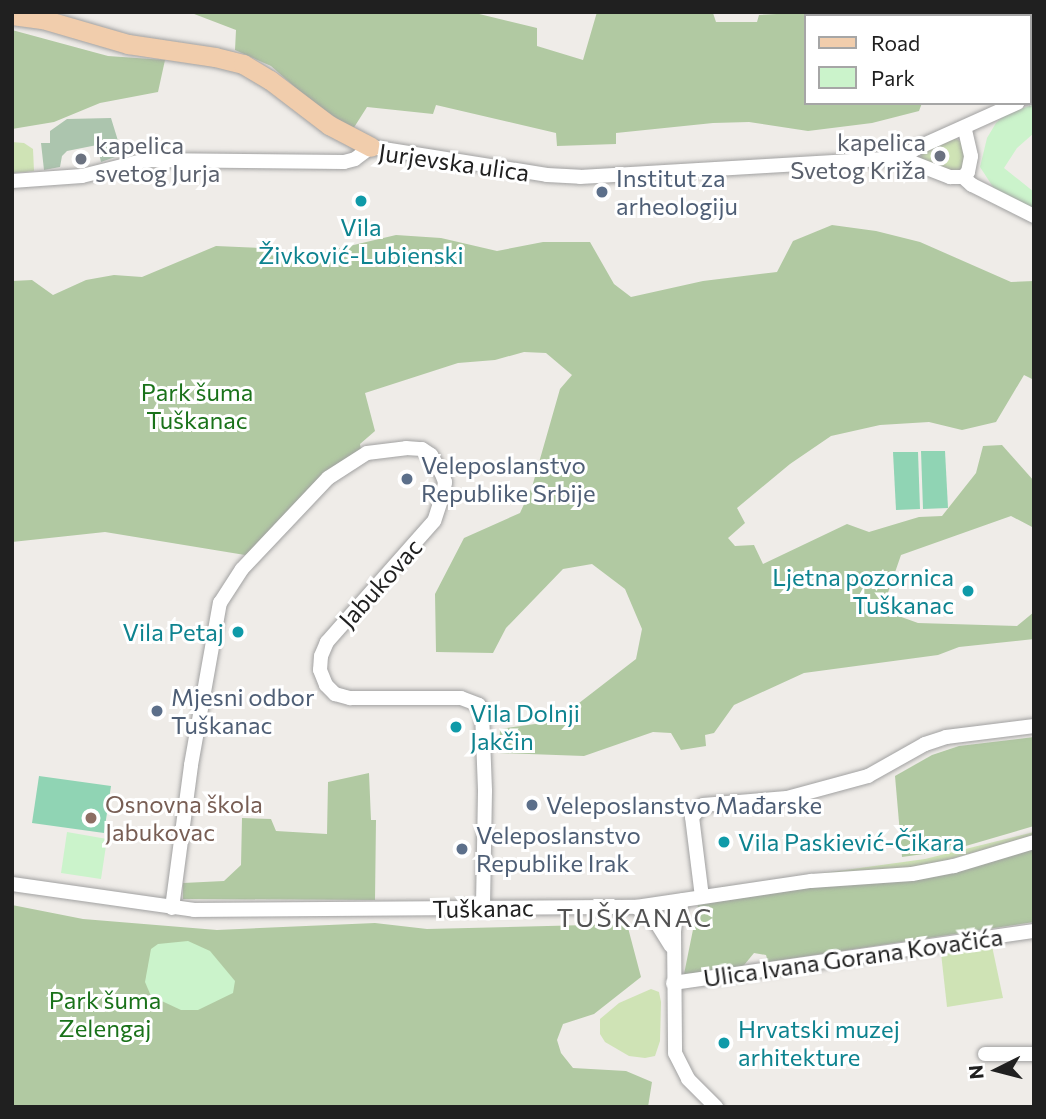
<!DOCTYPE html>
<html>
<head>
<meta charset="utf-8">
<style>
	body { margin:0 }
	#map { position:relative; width:1046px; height:1119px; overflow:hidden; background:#efece8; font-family:Commissioner,sans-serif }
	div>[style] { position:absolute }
	.grass>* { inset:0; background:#cfe3b5 }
	.forest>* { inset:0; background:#b1c9a2 }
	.cemetery>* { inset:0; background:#acc5ae }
	.park>* { inset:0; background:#cbf3cb }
	.pitch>* { inset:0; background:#90d4b4 }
	.roads { filter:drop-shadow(0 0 2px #a1a1a1) drop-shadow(0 0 2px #a1a1a1) }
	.minor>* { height:14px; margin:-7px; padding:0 7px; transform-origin:7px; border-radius:7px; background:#fff }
	.major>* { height:19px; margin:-9.5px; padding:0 9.5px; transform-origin:9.5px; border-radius:9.5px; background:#f1cdac }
	.dots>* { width:19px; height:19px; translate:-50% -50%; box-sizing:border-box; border:4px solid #fff; border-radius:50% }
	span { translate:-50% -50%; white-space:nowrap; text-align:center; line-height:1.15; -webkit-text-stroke:6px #fff; paint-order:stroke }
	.worship-label { font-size:24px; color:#5b616d }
	.right { translate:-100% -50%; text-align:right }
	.left { translate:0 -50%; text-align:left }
	.street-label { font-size:24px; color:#202020 }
	.service-label { font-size:24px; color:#4e5e75 }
	.culture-label { font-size:24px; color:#0d838f }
	.park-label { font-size:24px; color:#1a721a }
	.education-label { font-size:24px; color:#785e54 }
	.neighbourhood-label { font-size:26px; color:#535353; letter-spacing:2px }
	.frame { position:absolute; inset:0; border:14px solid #202020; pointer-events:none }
	.legend { position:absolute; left:804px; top:14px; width:228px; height:91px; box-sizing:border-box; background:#fff; border:2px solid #a6a6a6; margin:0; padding:9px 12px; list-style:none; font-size:21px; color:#202020 }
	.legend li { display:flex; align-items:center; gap:14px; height:35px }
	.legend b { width:35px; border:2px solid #a6a6a6 }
	.north { position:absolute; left:962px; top:1035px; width:70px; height:70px; -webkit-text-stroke:5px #fff; paint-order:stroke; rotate:264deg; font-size:19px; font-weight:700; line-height:28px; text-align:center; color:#202020 }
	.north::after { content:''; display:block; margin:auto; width:24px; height:32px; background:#202020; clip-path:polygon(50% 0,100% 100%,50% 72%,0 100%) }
</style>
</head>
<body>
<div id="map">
	<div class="grass">
		<i style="clip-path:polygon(954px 138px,962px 142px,966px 151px,964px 169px,951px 171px,920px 158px,923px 151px)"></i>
		<i style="clip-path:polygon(12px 142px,24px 143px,33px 149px,34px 171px,12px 173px)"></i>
		<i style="clip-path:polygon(1034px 832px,1034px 836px,921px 867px,714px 888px,925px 859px)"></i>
		<i style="clip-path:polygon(992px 946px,1003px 998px,947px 1007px,941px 953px)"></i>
		<i style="clip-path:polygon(651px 989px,659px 992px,661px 1002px,660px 1041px,655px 1056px,645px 1058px,629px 1056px,605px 1042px,600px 1034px,600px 1019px,619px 1003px)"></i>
	</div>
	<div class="forest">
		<i style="clip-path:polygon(189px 12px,471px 12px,537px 28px,537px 46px,583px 60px,597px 12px,713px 13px,716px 22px,757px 22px,759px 15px,815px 12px,815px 16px,806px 16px,806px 103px,922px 103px,919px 111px,872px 123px,808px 131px,749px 122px,713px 123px,616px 133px,616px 144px,557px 146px,556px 133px,436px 105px,433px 114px,367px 107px,353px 129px,312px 102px,271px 66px,235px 50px,236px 30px)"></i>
		<i style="clip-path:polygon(12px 30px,108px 56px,165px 60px,158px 92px,100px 103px,54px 122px,12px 129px)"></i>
		<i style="clip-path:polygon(832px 225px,876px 231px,920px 242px,1011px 282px,1034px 281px,1034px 380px,1024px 375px,996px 422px,962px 430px,929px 422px,880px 425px,831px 436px,790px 464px,737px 508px,745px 523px,728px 538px,735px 546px,754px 545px,763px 564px,847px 524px,869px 532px,919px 517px,942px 516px,976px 473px,983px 446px,1002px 445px,1034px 481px,1034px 528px,1011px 516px,901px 555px,882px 610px,918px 623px,1017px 626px,1034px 612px,1034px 639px,959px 647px,938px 655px,804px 673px,734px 705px,714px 733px,705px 735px,706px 746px,681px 750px,671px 733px,653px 732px,584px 756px,499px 753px,500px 729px,535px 724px,570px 710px,636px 659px,642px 629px,625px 589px,592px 564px,563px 569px,506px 628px,493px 653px,436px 652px,435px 594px,464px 538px,520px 513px,532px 487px,560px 389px,572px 375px,546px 353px,524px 352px,495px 360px,458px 363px,365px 393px,375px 431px,360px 444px,361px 450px,255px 551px,245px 555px,105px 532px,12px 542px,12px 281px,32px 280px,53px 295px,86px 280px,114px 275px,142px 277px,216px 246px,261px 248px,278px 259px,307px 256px,396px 235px,441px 238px,497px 251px,543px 242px,590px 242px,614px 284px,631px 297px,703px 281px,777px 272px,793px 241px)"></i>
		<i style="clip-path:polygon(1034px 737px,1034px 826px,952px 850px,902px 857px,895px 776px,932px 755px,959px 746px)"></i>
		<i style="clip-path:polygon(369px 773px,371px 820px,376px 820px,375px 900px,183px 899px,183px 883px,224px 881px,241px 865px,242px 818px,271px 819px,276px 831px,327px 834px,328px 782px)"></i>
		<i style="clip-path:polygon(1034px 849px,1034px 922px,768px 962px,766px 955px,754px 953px,740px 970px,684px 974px,698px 905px)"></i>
		<i style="clip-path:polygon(12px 905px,83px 919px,217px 930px,375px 923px,427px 929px,627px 924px,641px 977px,594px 1014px,563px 1024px,557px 1040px,561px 1053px,573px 1068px,626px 1071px,652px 1082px,648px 1107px,12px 1107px)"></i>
	</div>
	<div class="cemetery">
		<i style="clip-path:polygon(111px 118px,119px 144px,130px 145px,129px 157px,118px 156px,101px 162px,97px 145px,67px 151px,62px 156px,60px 167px,44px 170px,41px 143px,50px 143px,50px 131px,67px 119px)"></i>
	</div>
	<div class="park">
		<i style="clip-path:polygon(1034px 104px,1034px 133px,1017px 148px,1004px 168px,1034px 192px,1034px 209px,995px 190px,980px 167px,987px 138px,996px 123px,1005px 115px)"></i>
		<i style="clip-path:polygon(67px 832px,107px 839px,101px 879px,61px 873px)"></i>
		<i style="clip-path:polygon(188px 941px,210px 951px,235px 981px,233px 993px,198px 1010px,181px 1010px,151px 996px,145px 982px,151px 949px,158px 944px)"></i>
	</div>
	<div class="pitch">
		<i style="clip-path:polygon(921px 451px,945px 451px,948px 508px,923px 509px)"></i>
		<i style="clip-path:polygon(893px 452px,918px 452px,920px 509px,896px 510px)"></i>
		<i style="clip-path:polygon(39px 776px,111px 786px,104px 833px,32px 823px)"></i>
	</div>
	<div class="roads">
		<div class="minor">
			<i style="left:824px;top:12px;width:4px;rotate:90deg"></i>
			<i style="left:1007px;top:16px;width:27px;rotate:-4deg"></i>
			<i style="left:1030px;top:98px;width:4px;rotate:-27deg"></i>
			<i style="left:901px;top:158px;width:19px;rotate:-32deg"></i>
			<i style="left:917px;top:148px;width:110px;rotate:-24.2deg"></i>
			<i style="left:963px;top:177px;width:7px;rotate:-45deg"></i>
			<i style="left:968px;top:172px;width:16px;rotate:-79deg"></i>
			<i style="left:971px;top:156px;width:28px;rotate:-103deg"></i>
			<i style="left:12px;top:181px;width:70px;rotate:-4.1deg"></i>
			<i style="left:82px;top:176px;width:66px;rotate:-14deg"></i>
			<i style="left:146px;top:160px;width:198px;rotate:0.6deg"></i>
			<i style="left:344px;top:162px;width:11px;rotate:-15deg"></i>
			<i style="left:355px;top:159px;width:20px;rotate:-37deg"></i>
			<i style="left:371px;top:147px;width:178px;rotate:9deg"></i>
			<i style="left:547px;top:175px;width:33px;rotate:3deg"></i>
			<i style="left:580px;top:177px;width:322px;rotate:-3.4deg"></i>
			<i style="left:901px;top:158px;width:53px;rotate:21.2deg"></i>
			<i style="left:950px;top:177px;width:13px"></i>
			<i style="left:963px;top:177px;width:12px;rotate:42deg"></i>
			<i style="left:972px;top:185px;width:69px;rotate:26.6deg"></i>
			<i style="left:12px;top:884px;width:184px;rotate:8.1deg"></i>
			<i style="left:194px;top:910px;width:442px;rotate:-0.4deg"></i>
			<i style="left:636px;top:907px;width:177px;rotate:-8.5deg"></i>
			<i style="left:811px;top:881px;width:101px;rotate:-4deg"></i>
			<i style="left:912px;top:874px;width:43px;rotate:-10.8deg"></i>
			<i style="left:954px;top:866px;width:84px;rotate:-16.7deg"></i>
			<i style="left:702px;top:897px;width:81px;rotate:-97.1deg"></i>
			<i style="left:692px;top:817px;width:16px;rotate:-47deg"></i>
			<i style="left:703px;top:805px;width:84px;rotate:-4.8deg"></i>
			<i style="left:787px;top:798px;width:84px;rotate:-15.2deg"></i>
			<i style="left:868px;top:776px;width:65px;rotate:-29.3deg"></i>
			<i style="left:925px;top:744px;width:22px;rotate:-18deg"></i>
			<i style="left:946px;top:737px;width:89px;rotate:-7.1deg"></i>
			<i style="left:683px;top:900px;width:17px;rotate:115deg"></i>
			<i style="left:676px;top:915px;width:16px;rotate:97deg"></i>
			<i style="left:674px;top:931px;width:122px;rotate:89.5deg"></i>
			<i style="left:675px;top:1053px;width:29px;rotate:63deg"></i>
			<i style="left:688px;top:1079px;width:40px;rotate:45deg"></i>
			<i style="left:636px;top:907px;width:25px;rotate:37deg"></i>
			<i style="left:656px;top:922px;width:28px;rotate:58deg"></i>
			<i style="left:172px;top:908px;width:144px;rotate:-82.4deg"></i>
			<i style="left:191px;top:765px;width:165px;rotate:-79.9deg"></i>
			<i style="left:220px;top:603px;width:40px;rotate:-57.1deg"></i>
			<i style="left:242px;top:569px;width:125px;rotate:-46.6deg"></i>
			<i style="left:328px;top:478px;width:46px;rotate:-32.7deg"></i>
			<i style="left:367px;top:453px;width:39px;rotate:-7deg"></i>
			<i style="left:406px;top:448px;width:16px;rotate:4deg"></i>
			<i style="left:422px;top:449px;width:11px;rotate:34deg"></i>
			<i style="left:431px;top:455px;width:20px;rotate:60deg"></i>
			<i style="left:441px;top:472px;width:11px;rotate:68deg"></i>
			<i style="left:445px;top:482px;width:12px;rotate:99deg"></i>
			<i style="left:443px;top:494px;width:28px;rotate:108deg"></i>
			<i style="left:434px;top:521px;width:162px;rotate:131.5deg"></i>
			<i style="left:327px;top:642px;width:15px;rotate:113deg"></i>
			<i style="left:321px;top:656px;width:14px;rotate:94deg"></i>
			<i style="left:320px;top:670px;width:16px;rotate:68deg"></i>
			<i style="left:326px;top:685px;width:13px;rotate:45deg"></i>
			<i style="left:335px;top:694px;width:16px;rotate:15deg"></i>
			<i style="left:350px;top:698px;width:111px"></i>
			<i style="left:461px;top:698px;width:19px;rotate:21deg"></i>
			<i style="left:479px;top:705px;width:8px;rotate:67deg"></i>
			<i style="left:482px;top:712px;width:79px;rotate:87.8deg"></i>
			<i style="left:485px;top:791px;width:118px;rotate:91deg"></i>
			<i style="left:673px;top:983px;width:365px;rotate:-8.2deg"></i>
			<i style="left:985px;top:1054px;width:49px"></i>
		</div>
		<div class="major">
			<i style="left:12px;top:15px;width:30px;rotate:8deg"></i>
			<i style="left:42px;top:19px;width:90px;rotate:16.2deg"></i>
			<i style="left:128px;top:44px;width:88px;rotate:8.5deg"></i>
			<i style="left:215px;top:57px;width:29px;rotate:14deg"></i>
			<i style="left:243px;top:64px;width:31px;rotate:31deg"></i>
			<i style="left:270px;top:80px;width:74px;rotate:37.3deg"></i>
			<i style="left:329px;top:125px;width:47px;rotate:27.6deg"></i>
		</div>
	</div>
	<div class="dots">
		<i style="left:940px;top:156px;background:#6b7280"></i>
		<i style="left:81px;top:159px;background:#6b7280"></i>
		<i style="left:602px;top:192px;background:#5c6f8a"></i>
		<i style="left:361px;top:201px;background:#0f9aa8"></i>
		<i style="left:407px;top:479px;background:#5c6f8a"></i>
		<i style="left:968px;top:591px;background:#0f9aa8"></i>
		<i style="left:238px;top:632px;background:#0f9aa8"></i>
		<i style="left:157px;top:711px;background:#5c6f8a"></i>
		<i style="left:456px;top:727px;background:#0f9aa8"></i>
		<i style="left:532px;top:805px;background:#5c6f8a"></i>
		<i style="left:91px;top:818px;background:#8d6e63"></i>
		<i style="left:724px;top:842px;background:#0f9aa8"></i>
		<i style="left:462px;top:849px;background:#5c6f8a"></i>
		<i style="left:724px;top:1043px;background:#0f9aa8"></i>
	</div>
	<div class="worship-label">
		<span class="right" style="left:926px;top:156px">kapelica<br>Svetog Križa</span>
		<span class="left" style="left:95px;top:159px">kapelica<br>svetog Jurja</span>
	</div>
	<div class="street-label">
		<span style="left:454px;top:162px;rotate:8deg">Jurjevska ulica</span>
		<span style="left:380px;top:583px;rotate:-48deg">Jabukovac</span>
		<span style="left:483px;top:908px;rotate:-1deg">Tuškanac</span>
		<span style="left:853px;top:957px;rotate:-8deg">Ulica Ivana Gorana Kovačića</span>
	</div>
	<div class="service-label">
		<span class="left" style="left:616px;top:192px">Institut za<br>arheologiju</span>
		<span class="left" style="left:421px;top:479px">Veleposlanstvo<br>Republike Srbije</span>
		<span class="left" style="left:171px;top:711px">Mjesni odbor<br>Tuškanac</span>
		<span class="left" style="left:546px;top:805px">Veleposlanstvo Mađarske</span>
		<span class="left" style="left:476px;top:849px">Veleposlanstvo<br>Republike Irak</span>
	</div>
	<div class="culture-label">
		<span style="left:361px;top:241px">Vila<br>Živković-Lubienski</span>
		<span class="right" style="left:954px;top:591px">Ljetna pozornica<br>Tuškanac</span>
		<span class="right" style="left:224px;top:632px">Vila Petaj</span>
		<span class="left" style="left:470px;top:727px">Vila Dolnji<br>Jakčin</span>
		<span class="left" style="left:738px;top:842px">Vila Paskiević-Čikara</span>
		<span class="left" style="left:738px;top:1043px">Hrvatski muzej<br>arhitekture</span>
	</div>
	<div class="park-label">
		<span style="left:197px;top:406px">Park šuma<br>Tuškanac</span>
		<span style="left:105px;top:1014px">Park šuma<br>Zelengaj</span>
	</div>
	<div class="education-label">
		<span class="left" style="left:105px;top:818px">Osnovna škola<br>Jabukovac</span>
	</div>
	<div class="neighbourhood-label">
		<span style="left:635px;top:917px">TUŠKANAC</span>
	</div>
	<div class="frame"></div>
	<ul class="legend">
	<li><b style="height:9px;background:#f1cdac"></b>Road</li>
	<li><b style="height:19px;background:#cbf3cb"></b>Park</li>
	</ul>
	<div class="north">N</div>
</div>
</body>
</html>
